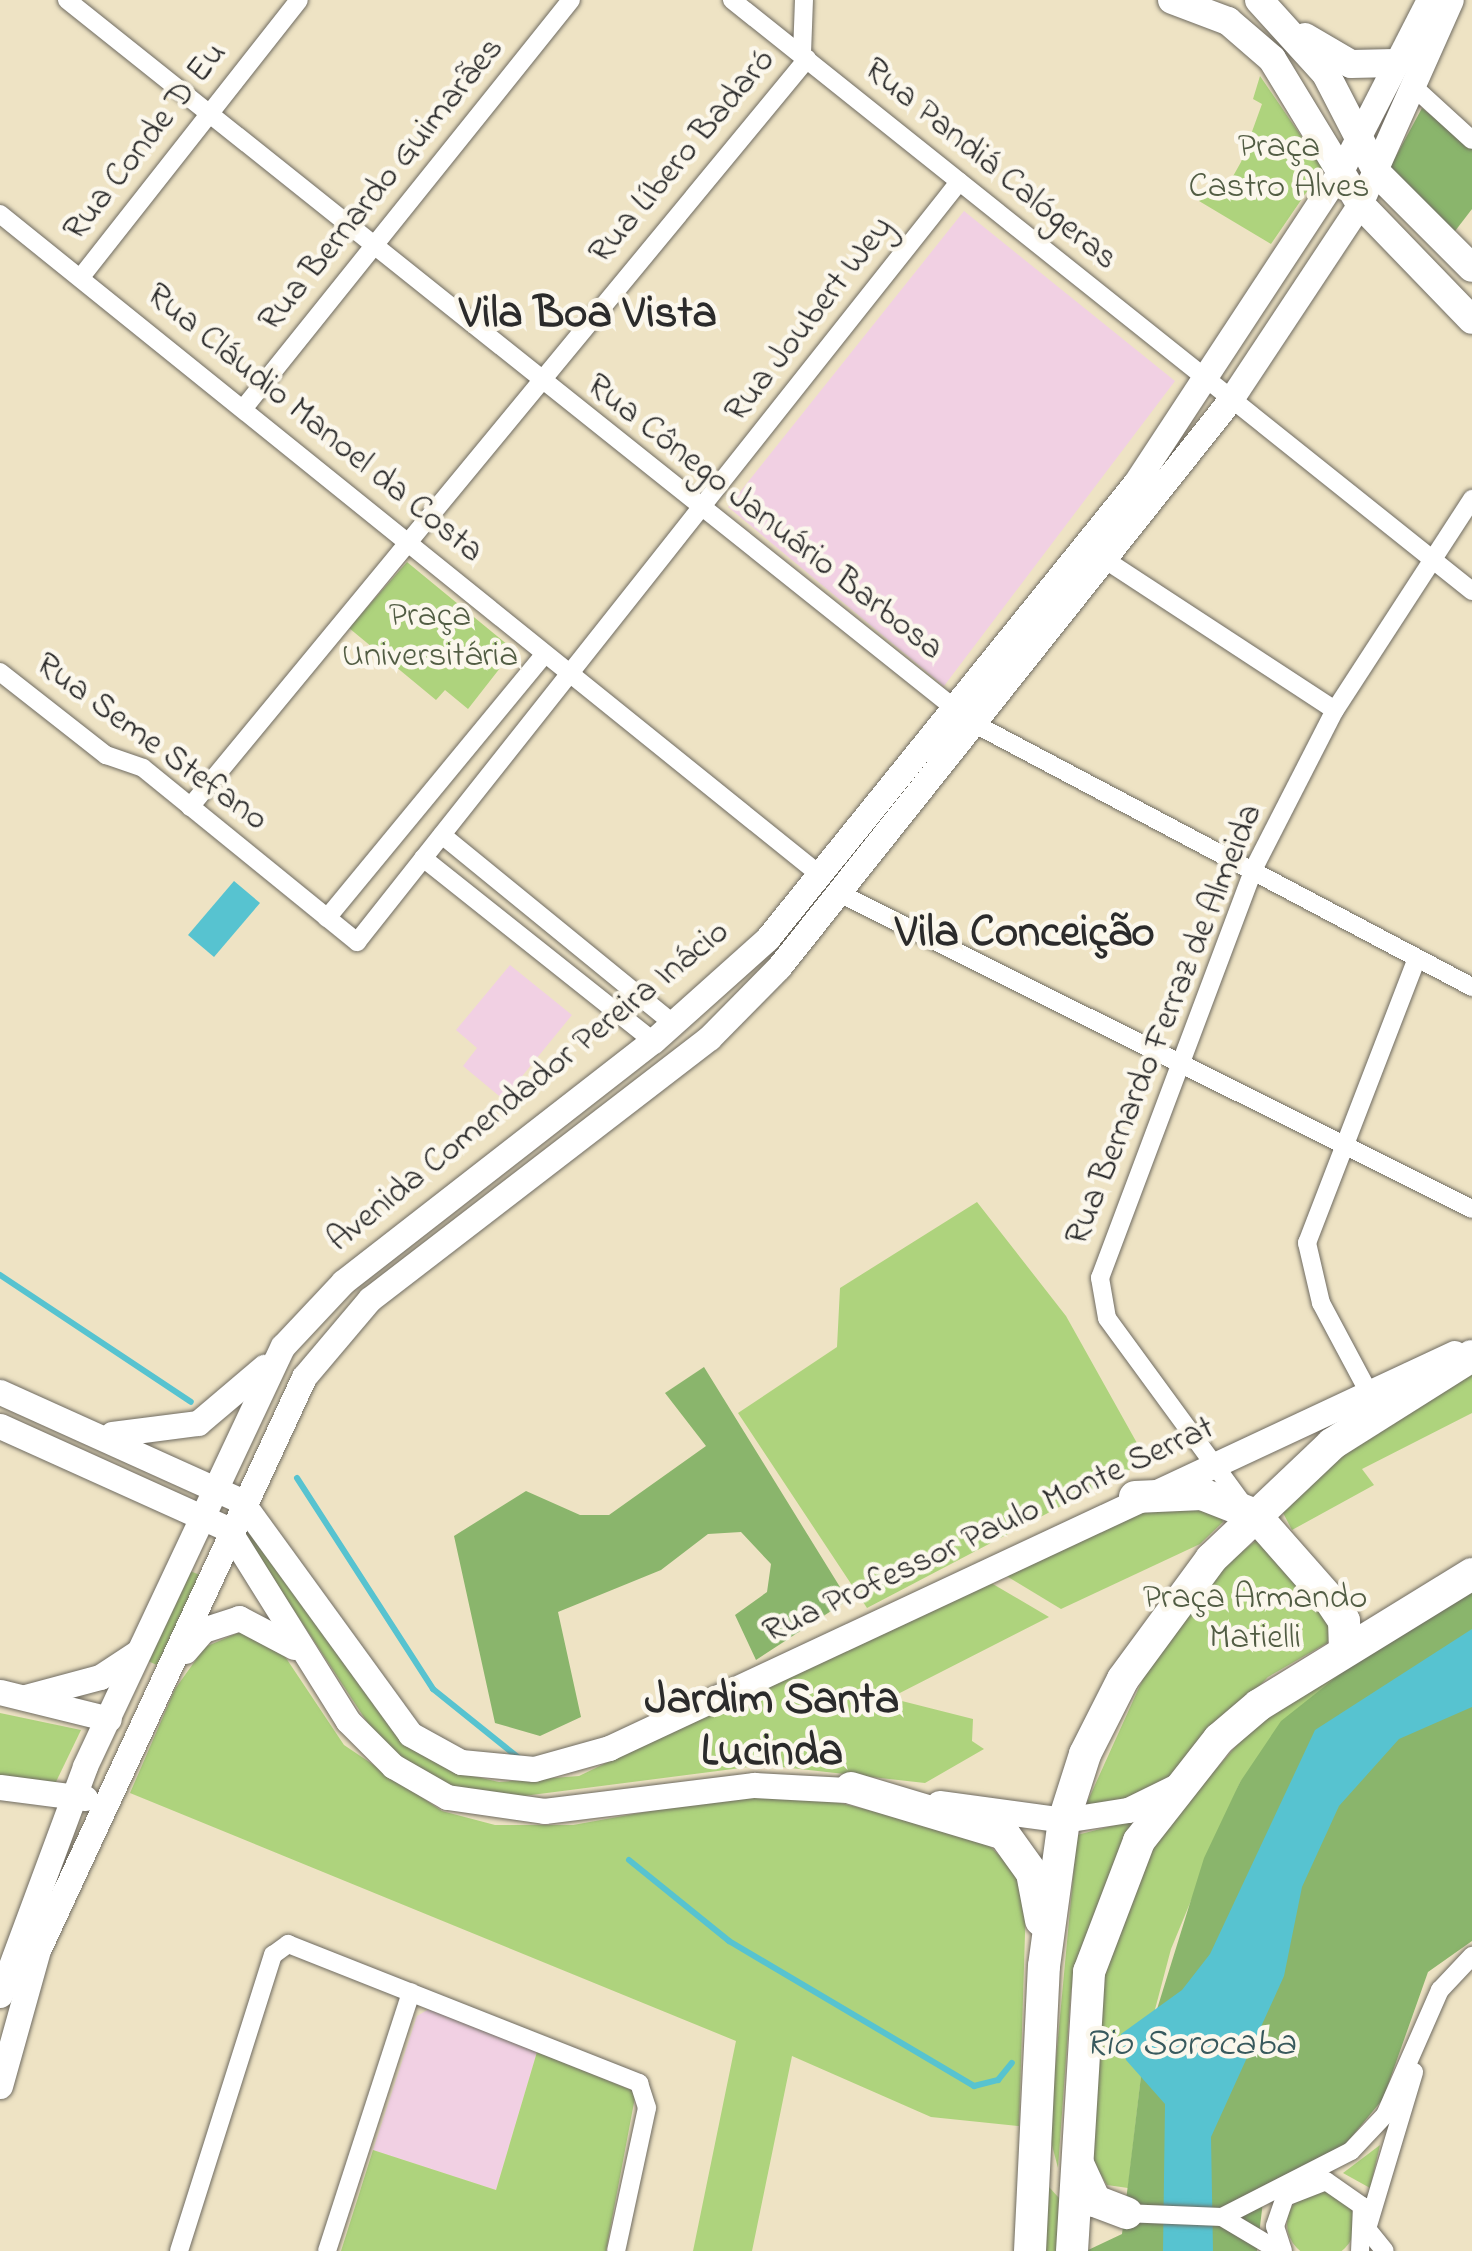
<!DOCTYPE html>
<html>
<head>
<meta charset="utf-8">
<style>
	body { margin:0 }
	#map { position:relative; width:1472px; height:2251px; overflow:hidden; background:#eee3c4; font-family:"Indie Flower",sans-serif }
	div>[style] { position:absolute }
	.built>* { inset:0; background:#f1d0e3 }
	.green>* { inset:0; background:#aed37d }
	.round { border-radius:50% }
	.forest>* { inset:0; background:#8ab56c }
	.water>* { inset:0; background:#57c3d0 }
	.stream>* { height:6px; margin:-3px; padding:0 3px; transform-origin:3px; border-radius:3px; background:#57c3d0 }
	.roads { filter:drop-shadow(0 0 2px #6f6b61) drop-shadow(0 0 2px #6f6b61) }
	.street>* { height:18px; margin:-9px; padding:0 9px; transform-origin:9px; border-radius:9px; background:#fff }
	.secondary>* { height:25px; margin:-12.5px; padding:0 12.5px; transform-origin:12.5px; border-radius:12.5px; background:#fff }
	.primary>* { height:28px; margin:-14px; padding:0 14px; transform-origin:14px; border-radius:14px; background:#fff }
	.highway>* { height:32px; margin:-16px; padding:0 16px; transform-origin:16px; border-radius:16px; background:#fff }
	span { translate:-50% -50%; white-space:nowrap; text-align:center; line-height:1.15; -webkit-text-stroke:9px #fbf7ec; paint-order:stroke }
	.street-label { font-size:35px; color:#2b2b2b }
	.park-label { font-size:35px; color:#525d44 }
	.water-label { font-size:38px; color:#38595d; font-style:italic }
	.district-label { font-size:45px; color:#2b2b2b; font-weight:700 }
</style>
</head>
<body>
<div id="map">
	<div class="built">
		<i style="clip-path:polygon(964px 211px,1175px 381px,944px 686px,728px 507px)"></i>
		<i style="clip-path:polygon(510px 965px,572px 1015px,519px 1080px,531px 1091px,516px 1110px,463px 1066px,477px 1048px,456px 1030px)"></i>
		<i style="clip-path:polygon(429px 2009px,537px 2052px,496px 2190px,373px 2150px,417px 2016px)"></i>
	</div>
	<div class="green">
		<i style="clip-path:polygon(1260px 76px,1323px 168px,1271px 244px,1199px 201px,1217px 181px,1227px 187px,1241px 162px,1262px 104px,1253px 99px)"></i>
		<i style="clip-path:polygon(407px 562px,514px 650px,468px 709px,445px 690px,436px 700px,349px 628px)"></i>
		<i style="clip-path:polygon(977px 1202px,1066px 1316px,1147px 1461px,867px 1608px,738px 1413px,837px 1347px,840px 1288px)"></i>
		<i style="clip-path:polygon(1472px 1372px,1472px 1413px,1362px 1469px,1374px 1485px,1292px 1530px,1281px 1509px,1321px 1465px)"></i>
		<i style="clip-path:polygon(1158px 1502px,1221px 1514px,1223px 1522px,1200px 1544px,1061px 1609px,1000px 1572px)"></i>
		<i style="clip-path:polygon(241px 1529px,258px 1530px,395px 1734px,460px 1773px,499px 1782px,579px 1776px,986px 1580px,1049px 1617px,890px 1698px,973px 1719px,972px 1741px,984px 1749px,925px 1783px,764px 1765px,501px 1799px,458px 1791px,384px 1748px)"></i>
		<i style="clip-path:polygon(1257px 1540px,1333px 1628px,1327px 1643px,1268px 1677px,1172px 1775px,1132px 1797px,1085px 1807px,1151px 1661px,1222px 1567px)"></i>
		<i style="clip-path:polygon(190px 1571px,200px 1575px,159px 1666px,148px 1661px)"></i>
		<i style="clip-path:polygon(240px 1632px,274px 1640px,344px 1745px,442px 1811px,495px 1825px,573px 1825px,739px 1795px,821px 1798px,982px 1839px,1015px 1870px,1026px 1902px,1019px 2126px,931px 2117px,792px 2056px,752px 2251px,693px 2251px,736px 2041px,130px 1793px,175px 1689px,205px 1647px)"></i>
		<i style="clip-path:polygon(1368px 1652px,1240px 1782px,1171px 1949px,1144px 2051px,1128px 2188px,1107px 2185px,1091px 2158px,1103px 1965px,1141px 1855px,1251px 1729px)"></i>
		<i style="clip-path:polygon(0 1713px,81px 1730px,54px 1786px,0 1775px)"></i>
		<i style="clip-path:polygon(1135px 1820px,1071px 1990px,1058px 2168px,1049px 2134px,1077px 1835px)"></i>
		<i style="clip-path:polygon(537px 2052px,636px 2092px,606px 2251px,341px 2251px,373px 2150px,496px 2190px)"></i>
		<i style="clip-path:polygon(1380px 2145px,1370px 2188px,1343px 2173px)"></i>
		<i style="clip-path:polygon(1049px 2187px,1059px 2198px,1057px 2251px,1036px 2251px)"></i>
		<i class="round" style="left:1287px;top:2190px;width:68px;height:68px"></i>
	</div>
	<div class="forest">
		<i style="clip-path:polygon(1422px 108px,1472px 148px,1472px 209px,1452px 235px,1389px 169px)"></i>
		<i style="clip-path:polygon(704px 1367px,848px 1600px,756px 1660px,735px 1615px,767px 1592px,771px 1564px,741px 1532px,708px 1534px,661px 1570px,558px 1612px,581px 1717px,540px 1736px,495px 1723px,454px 1536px,526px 1491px,580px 1515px,609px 1515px,706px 1446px,665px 1393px)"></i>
		<i style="clip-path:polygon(1472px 1591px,1472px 1941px,1428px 1972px,1383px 2099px,1344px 2146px,1265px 2185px,1257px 2251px,1086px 2251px,1122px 2234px,1144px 2051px,1204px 1858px,1240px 1782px,1281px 1721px,1368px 1652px)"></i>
	</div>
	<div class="water">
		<i style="clip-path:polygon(234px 881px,260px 903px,214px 957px,188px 935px)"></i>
		<i style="clip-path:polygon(1472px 1629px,1472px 1707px,1399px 1739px,1339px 1806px,1302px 1887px,1284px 1976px,1211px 2137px,1213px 2251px,1163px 2251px,1165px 2104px,1126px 2060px,1121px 2034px,1182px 1990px,1210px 1954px,1315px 1730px)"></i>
	</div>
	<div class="stream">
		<i style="left:0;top:1275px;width:229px;rotate:33.6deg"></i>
		<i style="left:297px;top:1478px;width:251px;rotate:57.2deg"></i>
		<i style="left:433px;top:1689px;width:112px;rotate:38.8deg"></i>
		<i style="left:629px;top:1860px;width:129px;rotate:39deg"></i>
		<i style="left:729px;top:1941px;width:285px;rotate:30.6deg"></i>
		<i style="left:974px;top:2086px;width:25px;rotate:-14deg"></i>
		<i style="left:998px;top:2080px;width:22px;rotate:-51deg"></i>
	</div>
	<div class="roads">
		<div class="street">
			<i style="left:67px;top:0;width:1159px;rotate:38.59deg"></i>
			<i style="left:973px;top:723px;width:565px;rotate:27.88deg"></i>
			<i style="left:732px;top:0;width:947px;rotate:38.61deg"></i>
			<i style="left:802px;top:54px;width:54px;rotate:-87.9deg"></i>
			<i style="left:1417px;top:90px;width:74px;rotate:42.3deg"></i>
			<i style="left:0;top:214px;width:1053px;rotate:38.87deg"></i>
			<i style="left:81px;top:277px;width:352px;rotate:-51.8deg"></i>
			<i style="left:243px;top:409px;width:524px;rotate:-51.27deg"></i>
			<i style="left:1107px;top:561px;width:272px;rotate:33.2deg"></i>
			<i style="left:0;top:672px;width:135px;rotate:38.1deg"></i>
			<i style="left:106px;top:755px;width:39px;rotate:19deg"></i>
			<i style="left:143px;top:768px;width:276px;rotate:39.1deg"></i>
			<i style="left:357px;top:942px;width:970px;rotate:-51.62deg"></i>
			<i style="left:190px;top:807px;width:970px;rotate:-50.48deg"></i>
			<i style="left:442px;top:835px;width:299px;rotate:39.2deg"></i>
			<i style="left:423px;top:858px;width:294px;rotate:38.5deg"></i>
			<i style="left:839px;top:893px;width:707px;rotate:26.53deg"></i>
			<i style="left:327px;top:918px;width:342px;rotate:-50.5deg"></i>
			<i style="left:1368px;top:1391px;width:100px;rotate:-118.1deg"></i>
			<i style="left:1321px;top:1303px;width:62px;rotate:-103.1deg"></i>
			<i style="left:1307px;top:1243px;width:305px;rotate:-68.9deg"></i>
			<i style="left:1243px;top:1504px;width:230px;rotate:-126.2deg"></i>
			<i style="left:1107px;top:1318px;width:41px;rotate:-99.9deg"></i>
			<i style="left:1100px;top:1278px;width:436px;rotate:-69.4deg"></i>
			<i style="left:1253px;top:870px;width:180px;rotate:-62.9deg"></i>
			<i style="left:1335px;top:710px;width:252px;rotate:-57deg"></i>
			<i style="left:1123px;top:2213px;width:99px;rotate:2.3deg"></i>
			<i style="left:1222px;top:2217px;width:145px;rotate:-27.1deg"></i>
			<i style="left:1351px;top:2151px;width:50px;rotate:-46.6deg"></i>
			<i style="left:1385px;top:2115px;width:137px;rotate:-66.3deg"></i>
			<i style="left:1440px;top:1990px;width:47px;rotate:-46.7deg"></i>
			<i style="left:1222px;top:2217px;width:66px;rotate:30.8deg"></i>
			<i style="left:1367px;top:2229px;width:164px;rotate:-73.3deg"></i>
			<i style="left:1367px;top:2229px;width:28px;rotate:51deg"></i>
			<i style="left:179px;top:2251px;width:311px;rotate:-72.4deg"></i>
			<i style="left:273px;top:1955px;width:19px;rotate:-36deg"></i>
			<i style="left:288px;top:1944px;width:378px;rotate:21.6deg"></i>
			<i style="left:639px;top:2083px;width:26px;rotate:72deg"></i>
			<i style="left:647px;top:2108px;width:146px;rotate:102.2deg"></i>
			<i style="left:327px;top:2251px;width:272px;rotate:-72deg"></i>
			<i style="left:1283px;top:2251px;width:26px;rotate:-108deg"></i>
			<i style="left:1275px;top:2226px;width:31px;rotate:-71deg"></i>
			<i style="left:1285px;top:2197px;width:44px;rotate:-21.3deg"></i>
			<i style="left:1326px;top:2181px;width:44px;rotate:34.8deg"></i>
			<i style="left:1362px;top:2206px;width:45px;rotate:92.5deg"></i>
		</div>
		<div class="secondary">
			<i style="left:0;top:1392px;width:265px;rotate:24.3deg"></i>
			<i style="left:241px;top:1501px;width:288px;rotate:54deg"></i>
			<i style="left:410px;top:1734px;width:58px;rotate:28.8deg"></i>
			<i style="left:461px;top:1762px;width:73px;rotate:5.5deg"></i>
			<i style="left:534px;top:1769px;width:78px;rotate:-15.6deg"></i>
			<i style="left:609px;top:1748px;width:933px;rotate:-25.05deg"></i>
			<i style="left:0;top:1426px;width:250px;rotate:24.3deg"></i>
			<i style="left:228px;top:1529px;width:226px;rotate:58deg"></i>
			<i style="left:348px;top:1721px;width:64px;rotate:45deg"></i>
			<i style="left:393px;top:1766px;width:62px;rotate:29.9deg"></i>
			<i style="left:447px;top:1797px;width:98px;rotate:8.2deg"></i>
			<i style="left:544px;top:1811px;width:212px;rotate:-7.1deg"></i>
			<i style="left:754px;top:1785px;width:111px;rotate:3.1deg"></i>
			<i style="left:112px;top:1434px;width:87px;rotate:-7.3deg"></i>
			<i style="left:198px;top:1423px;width:87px;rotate:-40.3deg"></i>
			<i style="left:185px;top:1651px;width:28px;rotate:-49deg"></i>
			<i style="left:203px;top:1630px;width:38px;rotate:-18deg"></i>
			<i style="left:239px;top:1618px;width:62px;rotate:27.8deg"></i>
			<i style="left:0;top:1692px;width:112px;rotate:13.9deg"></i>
			<i style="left:25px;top:1697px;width:78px;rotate:-14.9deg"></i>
			<i style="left:100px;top:1677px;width:45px;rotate:-33.3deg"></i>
			<i style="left:0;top:1787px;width:86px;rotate:7.4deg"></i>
			<i style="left:939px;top:1803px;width:126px;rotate:7.7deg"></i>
			<i style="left:1064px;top:1820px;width:65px;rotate:-8.9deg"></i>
			<i style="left:1128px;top:1810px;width:59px;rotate:-26.1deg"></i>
			<i style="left:0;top:1995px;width:244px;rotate:-69.6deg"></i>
			<i style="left:85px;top:1766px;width:464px;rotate:-64.8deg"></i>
			<i style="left:283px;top:1346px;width:88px;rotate:-46.8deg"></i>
			<i style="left:343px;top:1282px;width:393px;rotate:-37.9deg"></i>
			<i style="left:653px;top:1041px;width:153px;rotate:-41.8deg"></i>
			<i style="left:767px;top:939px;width:587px;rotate:-51.08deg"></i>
			<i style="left:1136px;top:482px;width:377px;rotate:-56.7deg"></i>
			<i style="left:1343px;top:167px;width:188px;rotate:-62.8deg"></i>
			<i style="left:0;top:2086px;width:141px;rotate:-74.4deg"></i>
			<i style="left:38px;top:1950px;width:632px;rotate:-65.1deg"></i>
			<i style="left:304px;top:1377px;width:102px;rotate:-49.8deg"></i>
			<i style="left:370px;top:1299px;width:428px;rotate:-37.6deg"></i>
			<i style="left:709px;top:1038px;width:100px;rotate:-45.4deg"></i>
			<i style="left:779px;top:967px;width:726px;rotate:-51.49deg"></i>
			<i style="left:1231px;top:399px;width:234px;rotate:-56.5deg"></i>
			<i style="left:1360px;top:204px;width:223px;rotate:-66deg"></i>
		</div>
		<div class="primary">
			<i style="left:1172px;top:0;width:60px;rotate:20.6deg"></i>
			<i style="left:1228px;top:21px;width:58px;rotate:40.8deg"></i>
			<i style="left:1272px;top:59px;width:170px;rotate:58.7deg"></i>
			<i style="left:1360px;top:204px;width:161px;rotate:46deg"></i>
			<i style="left:1259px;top:0;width:100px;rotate:47.8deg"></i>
			<i style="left:1326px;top:74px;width:111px;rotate:62.7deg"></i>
			<i style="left:1377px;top:173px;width:134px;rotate:45deg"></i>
			<i style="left:1305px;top:37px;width:53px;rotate:30.4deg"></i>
			<i style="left:1351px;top:64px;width:44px;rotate:-1.3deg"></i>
		</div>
		<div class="highway">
			<i style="left:1135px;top:1497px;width:67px;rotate:-2.6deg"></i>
			<i style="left:1202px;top:1494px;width:57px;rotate:21.6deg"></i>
			<i style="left:1255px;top:1515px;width:113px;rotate:48.6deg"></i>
			<i style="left:1330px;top:1600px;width:25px;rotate:56deg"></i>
			<i style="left:1344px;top:1621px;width:27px;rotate:88deg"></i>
			<i style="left:851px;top:1788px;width:160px;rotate:16.7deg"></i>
			<i style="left:1004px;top:1834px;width:48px;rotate:54.3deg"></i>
			<i style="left:1032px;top:1873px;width:48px;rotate:79.2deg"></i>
			<i style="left:1078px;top:2164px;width:41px;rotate:65.3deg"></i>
			<i style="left:1095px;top:2201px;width:34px;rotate:21deg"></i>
			<i style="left:1030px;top:2251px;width:285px;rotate:-87.2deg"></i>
			<i style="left:1044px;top:1966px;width:147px;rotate:-82.2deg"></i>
			<i style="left:1064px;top:1820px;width:69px;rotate:-72.3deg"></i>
			<i style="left:1085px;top:1754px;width:84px;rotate:-63.1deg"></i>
			<i style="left:1123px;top:1679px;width:149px;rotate:-53.7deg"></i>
			<i style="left:1211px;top:1559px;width:167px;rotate:-43.5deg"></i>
			<i style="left:1332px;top:1444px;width:165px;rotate:-32.2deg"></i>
			<i style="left:1072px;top:2251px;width:280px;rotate:-86.5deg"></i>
			<i style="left:1089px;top:1972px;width:140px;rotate:-69.1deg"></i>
			<i style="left:1139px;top:1841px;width:130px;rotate:-51.9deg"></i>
			<i style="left:1219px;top:1739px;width:52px;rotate:-40.4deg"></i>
			<i style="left:1259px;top:1705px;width:250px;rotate:-31.6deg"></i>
		</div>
	</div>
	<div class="street-label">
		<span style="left:146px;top:142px;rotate:-52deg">Rua Conde D Eu</span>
		<span style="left:683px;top:157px;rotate:-50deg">Rua Líbero Badaró</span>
		<span style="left:990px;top:165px;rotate:39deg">Rua Pandiá Calógeras</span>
		<span style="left:382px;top:185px;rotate:-51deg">Rua Bernardo Guimarães</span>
		<span style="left:810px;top:320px;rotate:-52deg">Rua Joubert Wey</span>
		<span style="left:314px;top:424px;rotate:39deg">Rua Cláudio Manoel da Costa</span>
		<span style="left:764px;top:518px;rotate:38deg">Rua Cônego Januário Barbosa</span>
		<span style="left:151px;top:743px;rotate:36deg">Rua Seme Stefano</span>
		<span style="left:1165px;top:1025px;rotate:-68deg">Rua Bernardo Ferraz de Almeida</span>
		<span style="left:529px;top:1087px;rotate:-39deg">Avenida Comendador Pereira Inácio</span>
		<span style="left:989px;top:1531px;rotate:-25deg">Rua Professor Paulo Monte Serrat</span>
	</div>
	<div class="park-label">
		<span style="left:1279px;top:168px">Praça<br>Castro Alves</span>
		<span style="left:430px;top:637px">Praça<br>Universitária</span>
		<span style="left:1255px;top:1619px">Praça Armando<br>Matielli</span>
	</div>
	<div class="water-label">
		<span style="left:1190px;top:2046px">Rio Sorocaba</span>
	</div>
	<div class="district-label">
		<span style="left:588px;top:316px">Vila Boa Vista</span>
		<span style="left:1025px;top:935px">Vila Conceição</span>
		<span style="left:772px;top:1728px">Jardim Santa<br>Lucinda</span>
	</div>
</div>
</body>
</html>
